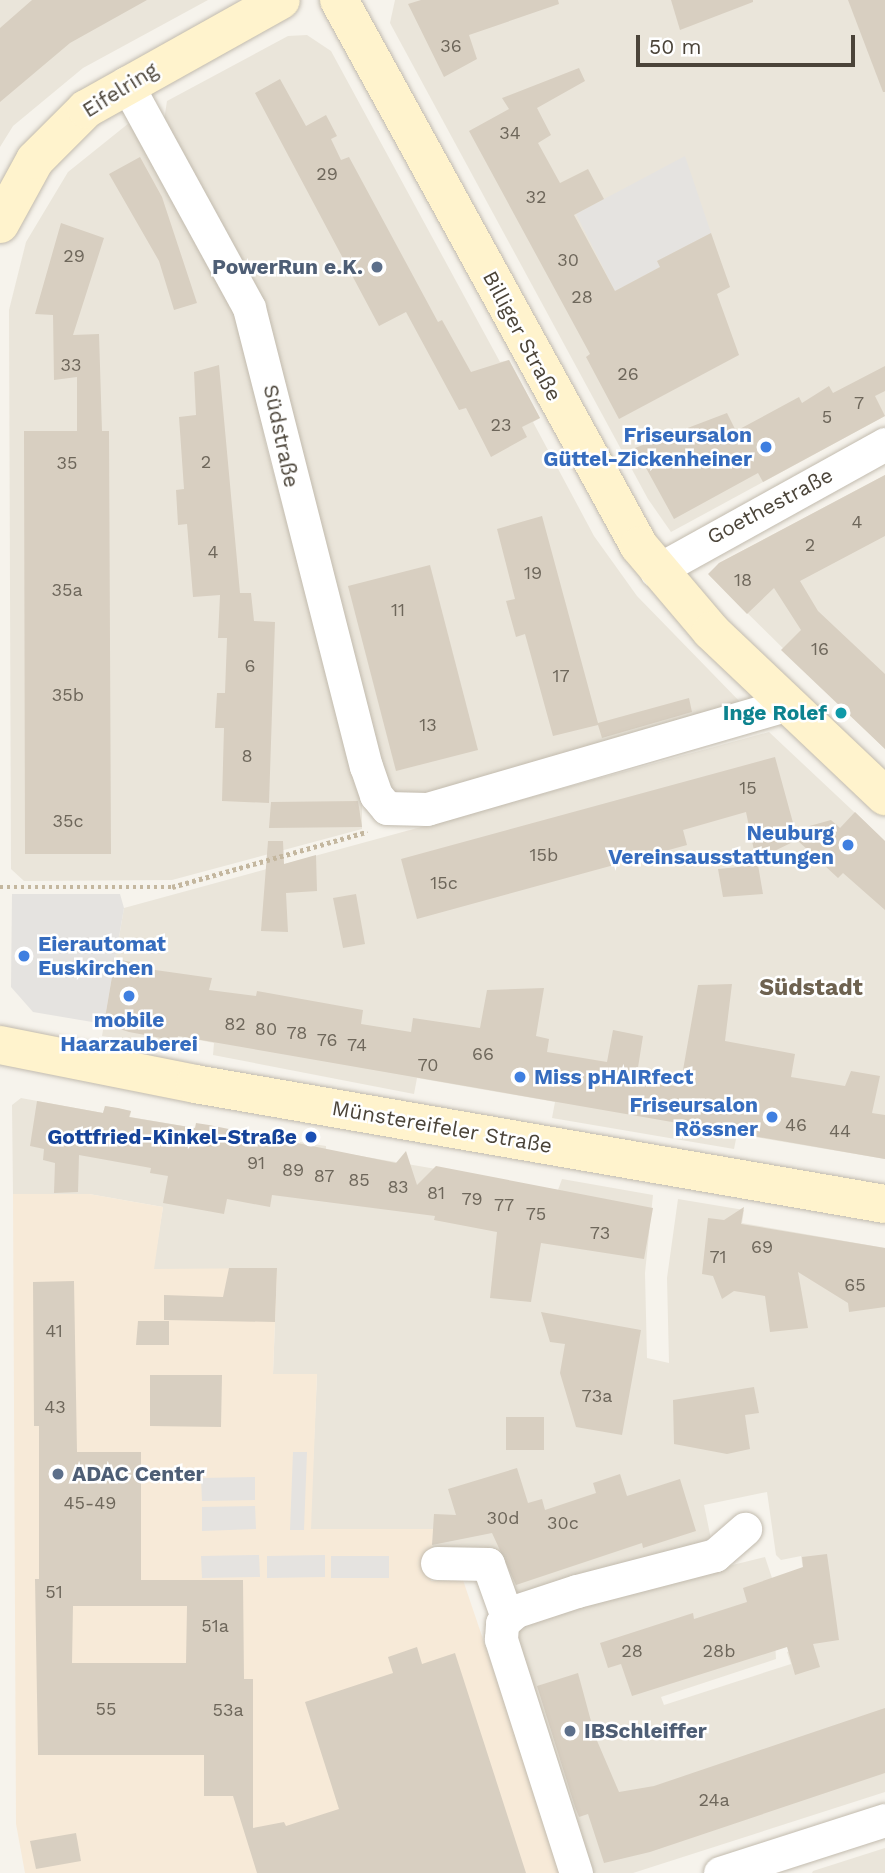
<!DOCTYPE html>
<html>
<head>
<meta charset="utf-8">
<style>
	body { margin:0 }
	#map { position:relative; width:885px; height:1873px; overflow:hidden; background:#f6f3ec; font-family:"Work Sans",sans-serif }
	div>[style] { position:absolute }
	.residential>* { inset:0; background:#eae5da }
	.commercial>* { inset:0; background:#f7ead8 }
	.parking>* { inset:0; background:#e5e3e0 }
	.building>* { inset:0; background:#d8cfc1 }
	.path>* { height:4.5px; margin-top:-2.25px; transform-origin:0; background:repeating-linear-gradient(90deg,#c4b79f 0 3.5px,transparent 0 7px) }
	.roads { filter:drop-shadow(0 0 2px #c2bbae) drop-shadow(0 0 2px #c2bbae) }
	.street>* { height:33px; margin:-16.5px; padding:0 16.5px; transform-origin:16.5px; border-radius:16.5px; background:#fff }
	.secondary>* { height:38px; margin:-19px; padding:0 19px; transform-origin:19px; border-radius:19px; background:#fff3cd }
	.dots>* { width:19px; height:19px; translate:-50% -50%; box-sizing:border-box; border:4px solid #fff; border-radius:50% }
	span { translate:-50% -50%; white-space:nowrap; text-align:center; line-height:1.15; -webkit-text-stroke:5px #fff; paint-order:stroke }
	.number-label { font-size:18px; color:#6e675b }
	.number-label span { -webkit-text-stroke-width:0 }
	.street-label { font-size:21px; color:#4b4439 }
	.service-label { font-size:21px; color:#4e5e75; font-weight:700 }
	.right { translate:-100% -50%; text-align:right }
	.left { translate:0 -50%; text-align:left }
	.shop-label { font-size:21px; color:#366cbe; font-weight:700 }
	.culture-label { font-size:21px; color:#0d838f; font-weight:700 }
	.transit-label { font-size:21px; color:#164399; font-weight:700 }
	.neighbourhood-label { font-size:23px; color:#6e6250; font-weight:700 }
	.scale { position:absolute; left:636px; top:35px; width:219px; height:32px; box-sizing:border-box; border:4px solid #4b4439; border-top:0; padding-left:9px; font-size:21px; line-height:24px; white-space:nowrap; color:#4b4439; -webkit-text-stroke:5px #fff; paint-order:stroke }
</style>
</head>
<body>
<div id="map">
	<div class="residential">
		<i style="clip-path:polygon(0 0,208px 0,83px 68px,13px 126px,0 147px)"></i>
		<i style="clip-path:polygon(395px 0,885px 0,885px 416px,671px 532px,648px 499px,390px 23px)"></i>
		<i style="clip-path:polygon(307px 35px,331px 51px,500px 362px,509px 360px,540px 418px,533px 422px,594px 536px,637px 596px,746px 708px,420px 800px,388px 792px,285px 433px,163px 127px,167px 101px,288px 36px)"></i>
		<i style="clip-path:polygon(134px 119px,230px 294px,251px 358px,265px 442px,362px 801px,362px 829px,172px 880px,24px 881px,11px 869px,9px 310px,26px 242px,68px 172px)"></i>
		<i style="clip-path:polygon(885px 475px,885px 749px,709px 575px,719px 563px)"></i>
		<i style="clip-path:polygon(769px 732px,885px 841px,885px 1159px,737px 1134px,734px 1149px,552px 1118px,555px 1102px,417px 1078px,414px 1094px,213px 1055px,214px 1043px,184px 1037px,181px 1049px,102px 1036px,124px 908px)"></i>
		<i style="clip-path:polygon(21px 1098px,103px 1113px,105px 1106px,131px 1111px,130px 1117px,253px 1138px,254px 1134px,267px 1136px,266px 1140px,299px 1146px,300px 1142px,326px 1146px,326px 1150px,558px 1190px,562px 1179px,653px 1195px,645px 1273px,647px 1358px,669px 1363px,667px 1278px,678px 1199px,744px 1210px,742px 1223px,885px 1248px,885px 1792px,633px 1873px,590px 1873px,514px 1633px,518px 1624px,602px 1597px,765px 1557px,785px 1617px,775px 1642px,776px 1659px,661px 1697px,664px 1705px,791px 1664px,787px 1652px,813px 1645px,813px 1631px,801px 1556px,781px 1560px,776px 1555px,767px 1492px,704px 1505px,711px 1539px,519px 1596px,432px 1551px,433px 1530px,310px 1529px,317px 1375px,273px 1374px,277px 1269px,153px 1269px,163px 1207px,89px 1194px,13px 1194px,12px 1105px)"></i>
		<i style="clip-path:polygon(885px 1848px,885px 1873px,812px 1873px,813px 1871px)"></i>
	</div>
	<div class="commercial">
		<i style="clip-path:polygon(13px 1194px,89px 1194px,163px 1207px,154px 1269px,277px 1268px,273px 1374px,317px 1374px,311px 1529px,433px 1529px,431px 1581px,463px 1580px,562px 1873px,25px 1873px,16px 1824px)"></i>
	</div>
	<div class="parking">
		<i style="clip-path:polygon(685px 156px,711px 233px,657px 261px,660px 267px,615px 291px,576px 214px)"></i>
		<i style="clip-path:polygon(12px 894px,120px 894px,124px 908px,104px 1024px,33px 1012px,11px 987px)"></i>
		<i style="clip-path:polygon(293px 1452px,307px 1452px,304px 1530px,290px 1530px)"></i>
		<i style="clip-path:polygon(255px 1477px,255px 1500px,202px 1501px,201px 1478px)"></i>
		<i style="clip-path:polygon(255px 1506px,256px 1529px,202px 1531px,202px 1507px)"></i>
		<i style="clip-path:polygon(259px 1555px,260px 1577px,202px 1578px,201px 1556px)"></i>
		<i style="clip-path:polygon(325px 1555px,325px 1577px,267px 1578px,267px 1556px)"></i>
		<i style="clip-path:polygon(331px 1556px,389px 1556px,389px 1578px,331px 1578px)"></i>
	</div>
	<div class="building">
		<i style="clip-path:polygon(32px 0,147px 0,70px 43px,0 102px,0 28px)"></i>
		<i style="clip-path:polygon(421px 0,558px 0,559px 4px,469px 35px,477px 59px,444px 77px,408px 4px)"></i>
		<i style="clip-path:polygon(671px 0,753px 0,753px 2px,680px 30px)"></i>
		<i style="clip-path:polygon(848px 0,885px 0,885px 92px,883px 92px)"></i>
		<i style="clip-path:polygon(579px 68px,585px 81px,537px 108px,551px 135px,538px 143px,560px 183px,588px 169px,604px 199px,574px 215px,615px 291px,660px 267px,657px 261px,711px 233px,730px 287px,717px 294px,739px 355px,619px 419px,586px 357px,590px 354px,469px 131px,509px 109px,502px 98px)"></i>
		<i style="clip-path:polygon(280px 79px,306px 126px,326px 115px,337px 136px,331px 139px,341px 160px,349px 157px,438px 322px,442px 320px,471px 372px,509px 360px,540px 418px,522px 427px,527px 437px,491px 457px,466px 408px,459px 410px,406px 312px,379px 326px,255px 93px)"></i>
		<i style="clip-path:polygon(140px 157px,162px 197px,197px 303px,174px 310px,159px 261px,109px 174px)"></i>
		<i style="clip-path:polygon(61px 223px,104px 238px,73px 335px,99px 334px,102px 431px,109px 431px,111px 854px,25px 854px,24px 431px,77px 431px,77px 377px,54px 380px,53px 315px,35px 314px)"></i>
		<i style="clip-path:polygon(219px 365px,240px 593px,251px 593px,254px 621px,275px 622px,269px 803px,222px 801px,224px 728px,215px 728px,217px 693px,225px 693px,227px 638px,218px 638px,220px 595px,193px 597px,187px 524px,178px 525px,176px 490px,184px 489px,179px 417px,196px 415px,194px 372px)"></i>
		<i style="clip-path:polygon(885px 366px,885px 391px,875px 396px,885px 416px,763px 482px,758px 473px,674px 519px,635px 448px,727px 413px,736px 431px,799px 397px,802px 403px,829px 386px,833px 393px)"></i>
		<i style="clip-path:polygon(885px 475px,885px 536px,800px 581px,818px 611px,885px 674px,885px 749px,781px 650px,801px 630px,774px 588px,747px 614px,708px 574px,719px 563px)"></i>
		<i style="clip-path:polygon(542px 516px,598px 723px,689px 698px,692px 712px,602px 738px,598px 725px,553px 736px,525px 634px,516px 637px,506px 601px,515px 599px,497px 529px)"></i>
		<i style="clip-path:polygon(430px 565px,478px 750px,396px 771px,348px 586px)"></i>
		<i style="clip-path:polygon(775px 757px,795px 830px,831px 820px,840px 828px,855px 812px,885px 841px,885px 910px,843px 873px,838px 878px,797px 840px,756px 860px,746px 812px,683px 830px,687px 845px,417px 919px,401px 859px)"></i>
		<i style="clip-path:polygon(358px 801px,362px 827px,269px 828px,271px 802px)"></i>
		<i style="clip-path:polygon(268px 841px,283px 841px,284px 864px,316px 855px,317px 891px,286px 893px,288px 932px,261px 931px)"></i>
		<i style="clip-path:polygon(758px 865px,763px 894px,723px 897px,718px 869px)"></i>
		<i style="clip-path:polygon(356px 894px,365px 944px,343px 948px,333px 898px)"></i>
		<i style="clip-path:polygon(115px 959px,142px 964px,141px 968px,212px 978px,209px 990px,256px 996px,257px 991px,363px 1010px,361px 1024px,411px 1032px,413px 1018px,480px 1028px,487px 990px,544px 988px,536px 1036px,549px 1039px,547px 1052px,607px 1062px,613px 1030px,643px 1036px,636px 1080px,680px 1087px,698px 985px,732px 984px,725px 1041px,795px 1054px,791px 1077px,845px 1086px,851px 1071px,880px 1076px,872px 1113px,885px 1115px,885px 1159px,178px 1036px,177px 1041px,129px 1032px,104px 1024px)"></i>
		<i style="clip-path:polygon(37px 1101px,103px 1113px,105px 1106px,118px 1108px,131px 1111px,129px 1117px,195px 1128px,196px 1123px,209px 1125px,396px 1163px,406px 1151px,417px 1185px,436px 1166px,653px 1208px,644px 1259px,541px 1243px,531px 1302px,490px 1298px,497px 1232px,434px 1220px,435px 1216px,272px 1195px,270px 1207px,227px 1199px,224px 1214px,163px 1203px,168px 1176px,150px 1173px,151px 1168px,79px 1155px,78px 1192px,54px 1193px,55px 1163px,43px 1160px,44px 1149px,30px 1146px)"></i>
		<i style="clip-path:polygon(744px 1207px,741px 1224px,885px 1248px,885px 1307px,849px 1312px,848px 1303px,798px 1272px,808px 1328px,770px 1332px,765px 1296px,734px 1291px,722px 1299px,713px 1276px,702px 1274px,708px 1218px,724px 1220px)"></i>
		<i style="clip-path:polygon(229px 1268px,277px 1268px,275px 1322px,164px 1320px,164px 1295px,223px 1297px)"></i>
		<i style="clip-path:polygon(evenodd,74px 1281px,77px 1452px,141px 1452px,141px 1580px,243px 1580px,244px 1679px,253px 1679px,253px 1828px,284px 1822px,286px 1826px,339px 1809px,305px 1702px,393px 1673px,388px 1657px,417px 1647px,422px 1664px,455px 1653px,526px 1873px,257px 1873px,233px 1796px,204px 1796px,204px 1755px,38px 1755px,35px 1579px,39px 1579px,39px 1426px,34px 1426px,33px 1282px,74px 1281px,73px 1606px,187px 1606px,186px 1663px,72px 1663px,73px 1606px)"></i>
		<i style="clip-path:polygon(541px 1312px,641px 1330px,622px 1435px,576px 1427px,560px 1373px,565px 1344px,550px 1342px)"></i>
		<i style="clip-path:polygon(138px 1321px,169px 1321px,169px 1345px,136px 1345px)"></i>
		<i style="clip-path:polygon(150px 1375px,222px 1375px,221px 1427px,150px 1426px)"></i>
		<i style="clip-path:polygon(754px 1387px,759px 1413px,745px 1415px,750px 1449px,727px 1454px,674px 1444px,673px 1400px)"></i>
		<i style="clip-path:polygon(506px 1417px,544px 1417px,544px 1450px,506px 1450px)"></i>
		<i style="clip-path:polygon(517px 1468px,528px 1503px,542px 1499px,545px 1510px,596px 1493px,593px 1483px,620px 1474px,627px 1496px,680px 1479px,696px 1531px,643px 1548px,642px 1543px,516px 1585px,492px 1533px,432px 1545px,434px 1514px,456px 1515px,448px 1489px)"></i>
		<i style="clip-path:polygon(827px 1554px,839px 1640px,813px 1644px,820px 1667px,795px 1675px,787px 1647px,632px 1696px,621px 1664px,608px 1668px,600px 1643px,693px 1613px,694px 1619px,747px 1602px,743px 1588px,803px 1567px,802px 1557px)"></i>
		<i style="clip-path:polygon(578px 1673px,595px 1736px,619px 1792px,654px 1786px,885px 1708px,885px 1773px,650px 1852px,604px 1863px,588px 1814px,579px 1817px,575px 1807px,537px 1686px)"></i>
		<i style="clip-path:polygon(76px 1833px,81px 1861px,36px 1869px,30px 1841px)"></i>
	</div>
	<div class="path">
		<i style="left:0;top:887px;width:172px"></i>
		<i style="left:172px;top:887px;width:203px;rotate:-15.8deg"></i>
	</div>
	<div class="roads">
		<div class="street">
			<i style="left:126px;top:83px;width:256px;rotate:61.3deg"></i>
			<i style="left:249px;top:308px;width:473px;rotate:75.7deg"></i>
			<i style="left:366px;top:766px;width:31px;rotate:71deg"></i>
			<i style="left:376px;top:795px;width:17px;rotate:50deg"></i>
			<i style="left:387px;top:808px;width:40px;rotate:1.4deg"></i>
			<i style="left:427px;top:809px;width:376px;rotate:-16.2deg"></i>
			<i style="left:656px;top:571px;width:262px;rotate:-29deg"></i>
			<i style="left:437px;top:1563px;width:51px;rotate:1.1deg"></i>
			<i style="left:488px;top:1564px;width:56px;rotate:70.3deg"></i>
			<i style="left:576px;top:1873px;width:246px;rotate:-107.8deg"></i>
			<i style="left:501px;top:1639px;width:16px;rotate:-86deg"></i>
			<i style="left:502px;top:1623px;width:18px;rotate:-41deg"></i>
			<i style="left:516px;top:1611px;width:64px;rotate:-18.2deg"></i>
			<i style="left:577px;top:1591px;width:143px;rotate:-14.6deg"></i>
			<i style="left:715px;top:1555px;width:40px;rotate:-41deg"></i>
			<i style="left:720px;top:1873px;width:173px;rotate:-17.8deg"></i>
		</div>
		<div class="secondary">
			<i style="left:339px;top:0;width:623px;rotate:61.21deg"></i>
			<i style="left:639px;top:546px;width:111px;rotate:49.7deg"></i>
			<i style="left:711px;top:631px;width:240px;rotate:43.5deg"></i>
			<i style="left:0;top:224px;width:73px;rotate:-61.3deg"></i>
			<i style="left:35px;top:160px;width:72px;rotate:-45deg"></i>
			<i style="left:86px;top:109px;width:223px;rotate:-29.2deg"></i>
			<i style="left:0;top:1045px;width:199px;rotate:11.3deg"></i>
			<i style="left:195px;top:1084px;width:700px;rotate:9.87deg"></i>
		</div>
	</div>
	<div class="dots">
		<i style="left:377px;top:267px;background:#5c6f8a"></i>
		<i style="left:766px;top:447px;background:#3f7fe0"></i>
		<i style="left:841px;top:713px;background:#0f9aa8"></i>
		<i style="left:848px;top:845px;background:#3f7fe0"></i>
		<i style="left:24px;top:956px;background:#3f7fe0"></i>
		<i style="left:129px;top:996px;background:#3f7fe0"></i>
		<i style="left:520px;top:1077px;background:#3f7fe0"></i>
		<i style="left:772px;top:1117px;background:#3f7fe0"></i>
		<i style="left:311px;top:1137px;background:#1a4fb4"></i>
		<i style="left:58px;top:1474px;background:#5c6f8a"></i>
		<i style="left:570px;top:1731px;background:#5c6f8a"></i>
	</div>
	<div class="number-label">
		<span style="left:451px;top:46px">36</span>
		<span style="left:510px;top:133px">34</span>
		<span style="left:327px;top:174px">29</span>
		<span style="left:536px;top:197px">32</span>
		<span style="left:74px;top:256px">29</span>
		<span style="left:568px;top:260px">30</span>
		<span style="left:582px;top:297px">28</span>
		<span style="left:71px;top:365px">33</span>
		<span style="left:628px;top:374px">26</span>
		<span style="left:859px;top:403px">7</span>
		<span style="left:827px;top:417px">5</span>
		<span style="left:501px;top:425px">23</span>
		<span style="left:206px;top:462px">2</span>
		<span style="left:67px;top:463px">35</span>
		<span style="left:857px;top:522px">4</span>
		<span style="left:810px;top:545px">2</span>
		<span style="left:213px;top:552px">4</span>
		<span style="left:533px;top:573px">19</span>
		<span style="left:743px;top:580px">18</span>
		<span style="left:67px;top:590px">35a</span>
		<span style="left:398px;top:610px">11</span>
		<span style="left:820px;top:649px">16</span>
		<span style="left:250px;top:666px">6</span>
		<span style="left:561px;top:676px">17</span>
		<span style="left:68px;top:695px">35b</span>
		<span style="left:428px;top:725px">13</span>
		<span style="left:247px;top:756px">8</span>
		<span style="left:748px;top:788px">15</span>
		<span style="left:68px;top:821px">35c</span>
		<span style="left:544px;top:855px">15b</span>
		<span style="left:444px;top:883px">15c</span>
		<span style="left:235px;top:1024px">82</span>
		<span style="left:266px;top:1029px">80</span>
		<span style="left:297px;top:1033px">78</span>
		<span style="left:327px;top:1040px">76</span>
		<span style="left:357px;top:1045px">74</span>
		<span style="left:483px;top:1054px">66</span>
		<span style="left:428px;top:1065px">70</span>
		<span style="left:796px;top:1125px">46</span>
		<span style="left:840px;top:1131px">44</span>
		<span style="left:256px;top:1163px">91</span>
		<span style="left:293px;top:1170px">89</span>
		<span style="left:324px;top:1176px">87</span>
		<span style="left:359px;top:1180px">85</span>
		<span style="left:398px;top:1187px">83</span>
		<span style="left:436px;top:1193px">81</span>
		<span style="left:472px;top:1199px">79</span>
		<span style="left:504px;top:1205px">77</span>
		<span style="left:536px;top:1214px">75</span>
		<span style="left:600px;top:1233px">73</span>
		<span style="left:762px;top:1247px">69</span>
		<span style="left:718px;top:1257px">71</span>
		<span style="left:855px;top:1285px">65</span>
		<span style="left:54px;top:1331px">41</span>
		<span style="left:597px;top:1396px">73a</span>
		<span style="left:55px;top:1407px">43</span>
		<span style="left:90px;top:1503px">45-49</span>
		<span style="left:503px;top:1518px">30d</span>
		<span style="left:563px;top:1523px">30c</span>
		<span style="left:54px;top:1592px">51</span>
		<span style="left:215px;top:1626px">51a</span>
		<span style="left:632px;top:1651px">28</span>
		<span style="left:719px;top:1651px">28b</span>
		<span style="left:106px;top:1709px">55</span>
		<span style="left:228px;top:1710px">53a</span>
		<span style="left:714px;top:1800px">24a</span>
	</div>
	<div class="street-label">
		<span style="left:120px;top:90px;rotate:-32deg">Eifelring</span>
		<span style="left:522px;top:336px;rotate:62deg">Billiger Straße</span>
		<span style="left:281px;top:436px;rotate:78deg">Südstraße</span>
		<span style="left:770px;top:506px;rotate:-28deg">Goethestraße</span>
		<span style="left:442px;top:1127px;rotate:10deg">Münstereifeler Straße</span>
	</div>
	<div class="service-label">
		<span class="right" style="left:363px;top:267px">PowerRun e.K.</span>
		<span class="left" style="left:72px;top:1474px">ADAC Center</span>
		<span class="left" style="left:584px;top:1731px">IBSchleiffer</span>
	</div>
	<div class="shop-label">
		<span class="right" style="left:752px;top:447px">Friseursalon<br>Güttel-Zickenheiner</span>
		<span class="right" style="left:834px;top:845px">Neuburg<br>Vereinsausstattungen</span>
		<span class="left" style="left:38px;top:956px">Eierautomat<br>Euskirchen</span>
		<span style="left:129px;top:1032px">mobile<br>Haarzauberei</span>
		<span class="left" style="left:534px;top:1077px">Miss pHAIRfect</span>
		<span class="right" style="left:758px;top:1117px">Friseursalon<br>Rössner</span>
	</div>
	<div class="culture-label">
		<span class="right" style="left:827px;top:713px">Inge Rolef</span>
	</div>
	<div class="transit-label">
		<span class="right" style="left:297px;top:1137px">Gottfried-Kinkel-Straße</span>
	</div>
	<div class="neighbourhood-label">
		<span style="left:811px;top:988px">Südstadt</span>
	</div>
	<div class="scale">50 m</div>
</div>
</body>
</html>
